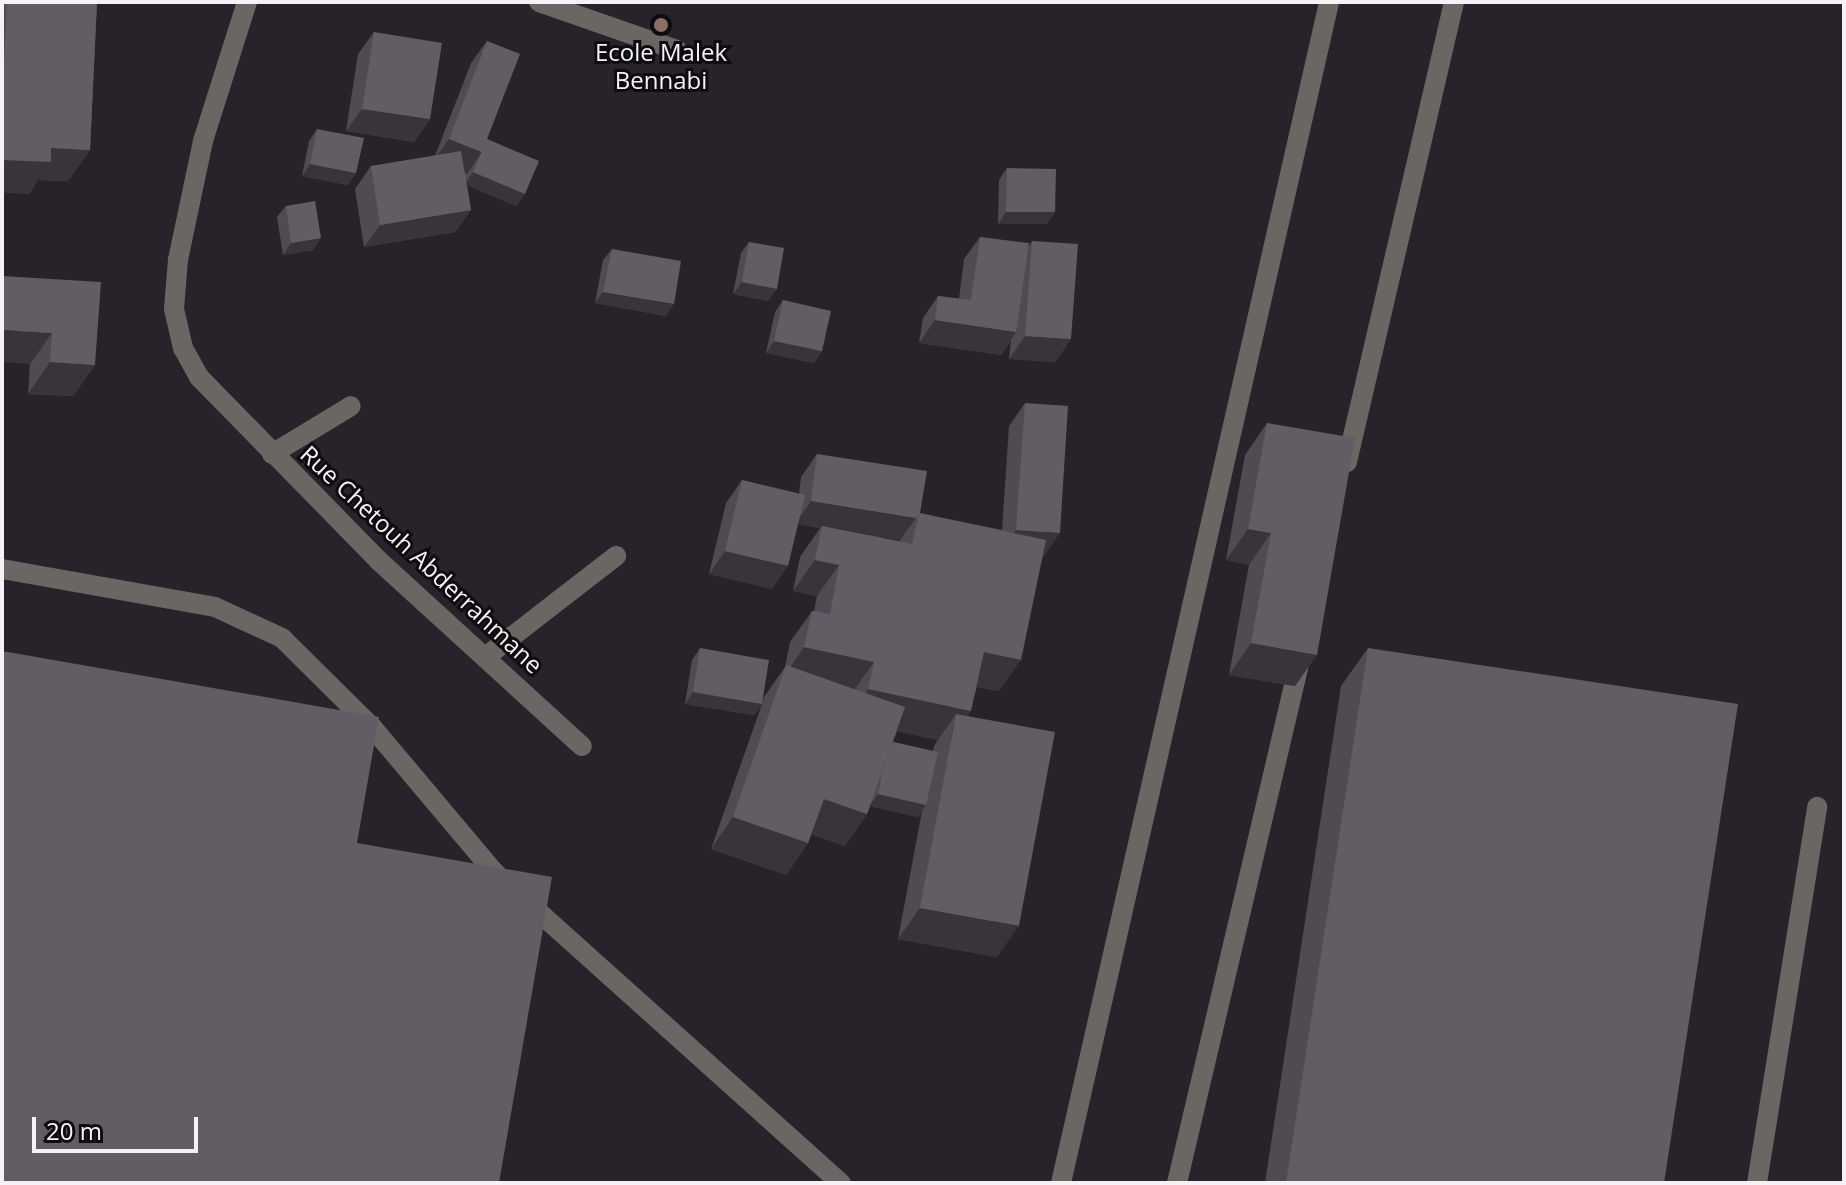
<!DOCTYPE html>
<html>
<head>
<meta charset="utf-8">
<style>
	body { margin:0 }
	#map { position:relative; width:1846px; height:1185px; overflow:hidden; background:#28222a; font-family:"Open Sans",sans-serif }
	div>[style] { position:absolute }
	.service>* { height:20px; margin:-10px; padding:0 10px; transform-origin:10px; border-radius:10px; background:#6b6663 }
	.minor>* { height:20px; margin:-10px; padding:0 10px; transform-origin:10px; border-radius:10px; background:#6b6663 }
	.wall>* { inset:0; background:#504b53 }
	.shaded-wall>* { inset:0; background:#39333b }
	.building>* { inset:0; background:#625c65 }
	.dots>* { width:22px; height:22px; translate:-50% -50%; box-sizing:border-box; border:4px solid #0f0c10; border-radius:50% }
	span { translate:-50% -50%; white-space:nowrap; text-align:center; line-height:1.15; -webkit-text-stroke:6px #0f0c10; paint-order:stroke }
	.poi-label { font-size:24px; color:#f5f1f7 }
	.street-label { font-size:24px; color:#f5f1f7 }
	.frame { position:absolute; inset:0; border:4px solid #f5f1f7; pointer-events:none }
	.scale { position:absolute; left:32px; top:1117px; width:166px; height:36px; box-sizing:border-box; border:4px solid #f5f1f7; border-top:0; padding-left:10px; font-size:24px; line-height:28px; white-space:nowrap; color:#f5f1f7; -webkit-text-stroke:6px #0f0c10; paint-order:stroke }
</style>
</head>
<body>
<div id="map">
	<div class="service">
		<i style="left:1347px;top:462px;width:472px;rotate:-76.9deg"></i>
		<i style="left:2px;top:569px;width:216px;rotate:10.1deg"></i>
		<i style="left:215px;top:607px;width:74px;rotate:24.8deg"></i>
		<i style="left:282px;top:638px;width:127px;rotate:44.7deg"></i>
		<i style="left:372px;top:727px;width:189px;rotate:49.9deg"></i>
		<i style="left:494px;top:872px;width:466px;rotate:41.9deg"></i>
		<i style="left:1061px;top:1183px;width:1211px;rotate:-77.21deg"></i>
		<i style="left:1177px;top:1183px;width:537px;rotate:-76.77deg"></i>
		<i style="left:1757px;top:1183px;width:381px;rotate:-80.9deg"></i>
	</div>
	<div class="minor">
		<i style="left:247px;top:2px;width:146px;rotate:107.6deg"></i>
		<i style="left:203px;top:141px;width:122px;rotate:101.9deg"></i>
		<i style="left:178px;top:260px;width:49px;rotate:94.7deg"></i>
		<i style="left:174px;top:309px;width:40px;rotate:77deg"></i>
		<i style="left:183px;top:348px;width:33px;rotate:61deg"></i>
		<i style="left:199px;top:377px;width:256px;rotate:45.6deg"></i>
		<i style="left:378px;top:560px;width:276px;rotate:42.4deg"></i>
		<i style="left:539px;top:2px;width:146px;rotate:19.2deg"></i>
		<i style="left:272px;top:454px;width:92px;rotate:-31.3deg"></i>
		<i style="left:488px;top:655px;width:162px;rotate:-37.7deg"></i>
	</div>
	<div class="wall">
		<i style="clip-path:polygon(2px 2px,97px 2px,90px 150px,68px 181px,38px 180px,29px 194px,2px 192px)"></i>
		<i style="clip-path:polygon(374px 32px,430px 119px,414px 142px,346px 131px,358px 54px)"></i>
		<i style="clip-path:polygon(487px 41px,487px 139px,525px 194px,516px 206px,467px 185px,471px 210px,455px 232px,364px 247px,355px 189px,371px 166px,435px 156px,471px 63px)"></i>
		<i style="clip-path:polygon(317px 129px,356px 173px,348px 185px,302px 176px,309px 141px)"></i>
		<i style="clip-path:polygon(1007px 168px,1055px 212px,1047px 224px,998px 224px,999px 180px)"></i>
		<i style="clip-path:polygon(286px 206px,321px 238px,313px 250px,283px 255px,277px 217px)"></i>
		<i style="clip-path:polygon(980px 237px,1029px 246px,1032px 241px,1071px 339px,1055px 362px,1009px 359px,1011px 340px,1001px 355px,919px 343px,923px 318px,938px 296px,959px 299px,964px 259px)"></i>
		<i style="clip-path:polygon(749px 242px,768px 301px,733px 294px,741px 253px)"></i>
		<i style="clip-path:polygon(612px 249px,666px 316px,595px 303px,603px 260px)"></i>
		<i style="clip-path:polygon(2px 276px,95px 365px,73px 396px,28px 394px,30px 364px)"></i>
		<i style="clip-path:polygon(783px 300px,822px 351px,814px 363px,766px 353px,775px 312px)"></i>
		<i style="clip-path:polygon(evenodd,1025px 403px,1044px 556px,1043px 556px,999px 691px,977px 687px,968px 716px,997px 957px,898px 939px,922px 811px,918px 817px,870px 806px,867px 814px,845px 846px,811px 834px,808px 843px,786px 875px,711px 849px,762px 704px,754px 715px,685px 704px,692px 660px,700px 648px,762px 703px,764px 697px,785px 667px,790px 642px,812px 611px,814px 611px,817px 596px,793px 591px,800px 557px,820px 528px,798px 524px,772px 589px,709px 574px,726px 503px,742px 480px,799px 494px,801px 477px,817px 454px,920px 513px,1002px 530px,1009px 426px,1025px 403px,871px 536px,900px 540px,899px 541px,871px 536px,1025px 403px,897px 731px,938px 740px,934px 746px,933px 751px,893px 742px,897px 731px)"></i>
		<i style="clip-path:polygon(1267px 423px,1295px 686px,1229px 675px,1249px 565px,1226px 560px,1245px 455px)"></i>
		<i style="clip-path:polygon(1368px 648px,1664px 1183px,1265px 1183px,1341px 686px)"></i>
	</div>
	<div class="shaded-wall">
		<i style="clip-path:polygon(362px 109px,430px 119px,414px 142px,346px 131px)"></i>
		<i style="clip-path:polygon(449px 139px,482px 152px,467px 174px,433px 161px)"></i>
		<i style="clip-path:polygon(51px 148px,90px 150px,68px 181px,38px 180px,29px 194px,2px 192px,2px 160px)"></i>
		<i style="clip-path:polygon(310px 164px,356px 173px,348px 185px,302px 176px)"></i>
		<i style="clip-path:polygon(473px 172px,525px 194px,516px 206px,465px 184px)"></i>
		<i style="clip-path:polygon(471px 210px,455px 232px,364px 247px,380px 225px)"></i>
		<i style="clip-path:polygon(1006px 212px,1055px 212px,1047px 224px,998px 224px)"></i>
		<i style="clip-path:polygon(321px 238px,313px 250px,283px 255px,291px 243px)"></i>
		<i style="clip-path:polygon(742px 282px,777px 289px,768px 301px,733px 294px)"></i>
		<i style="clip-path:polygon(603px 292px,674px 304px,666px 316px,595px 303px)"></i>
		<i style="clip-path:polygon(935px 320px,1016px 332px,1001px 355px,919px 343px)"></i>
		<i style="clip-path:polygon(2px 330px,52px 333px,30px 364px,2px 362px)"></i>
		<i style="clip-path:polygon(1025px 336px,1071px 339px,1055px 362px,1009px 359px)"></i>
		<i style="clip-path:polygon(774px 341px,822px 351px,814px 363px,766px 353px)"></i>
		<i style="clip-path:polygon(50px 362px,95px 365px,73px 396px,28px 394px)"></i>
		<i style="clip-path:polygon(811px 501px,916px 518px,900px 540px,795px 524px)"></i>
		<i style="clip-path:polygon(1248px 529px,1271px 533px,1249px 565px,1226px 560px)"></i>
		<i style="clip-path:polygon(1016px 530px,1060px 533px,1044px 556px,1000px 553px)"></i>
		<i style="clip-path:polygon(725px 551px,788px 566px,772px 589px,709px 574px)"></i>
		<i style="clip-path:polygon(815px 560px,839px 565px,817px 596px,793px 591px)"></i>
		<i style="clip-path:polygon(1251px 643px,1317px 655px,1295px 686px,1229px 675px)"></i>
		<i style="clip-path:polygon(804px 647px,874px 662px,852px 693px,782px 679px)"></i>
		<i style="clip-path:polygon(984px 652px,1021px 660px,999px 691px,962px 684px)"></i>
		<i style="clip-path:polygon(868px 689px,971px 711px,951px 739px,956px 714px,938px 740px,846px 721px)"></i>
		<i style="clip-path:polygon(693px 692px,762px 704px,754px 715px,685px 704px)"></i>
		<i style="clip-path:polygon(878px 794px,926px 805px,918px 817px,869px 806px)"></i>
		<i style="clip-path:polygon(824px 799px,867px 814px,845px 846px,801px 831px)"></i>
		<i style="clip-path:polygon(733px 817px,808px 843px,786px 875px,711px 849px)"></i>
		<i style="clip-path:polygon(920px 908px,1019px 926px,997px 957px,898px 939px)"></i>
	</div>
	<div class="building">
		<i style="clip-path:polygon(7px 2px,97px 2px,90px 150px,51px 148px,51px 162px,2px 160px,2px 104px)"></i>
		<i style="clip-path:polygon(374px 32px,442px 43px,430px 119px,362px 109px)"></i>
		<i style="clip-path:polygon(487px 41px,520px 54px,482px 152px,449px 139px)"></i>
		<i style="clip-path:polygon(317px 129px,364px 138px,356px 173px,310px 164px)"></i>
		<i style="clip-path:polygon(487px 139px,539px 161px,525px 194px,473px 172px)"></i>
		<i style="clip-path:polygon(461px 151px,471px 210px,380px 225px,371px 166px)"></i>
		<i style="clip-path:polygon(1007px 168px,1056px 169px,1055px 212px,1006px 212px)"></i>
		<i style="clip-path:polygon(315px 201px,321px 238px,291px 243px,286px 206px)"></i>
		<i style="clip-path:polygon(980px 237px,1029px 243px,1016px 332px,935px 320px,938px 296px,971px 300px)"></i>
		<i style="clip-path:polygon(1032px 241px,1078px 244px,1071px 339px,1025px 336px)"></i>
		<i style="clip-path:polygon(749px 242px,784px 248px,777px 289px,742px 282px)"></i>
		<i style="clip-path:polygon(612px 249px,681px 261px,674px 304px,603px 292px)"></i>
		<i style="clip-path:polygon(2px 276px,101px 282px,95px 365px,50px 362px,52px 333px,2px 330px)"></i>
		<i style="clip-path:polygon(783px 300px,831px 311px,822px 351px,774px 341px)"></i>
		<i style="clip-path:polygon(1025px 403px,1068px 406px,1060px 533px,1016px 530px)"></i>
		<i style="clip-path:polygon(1267px 423px,1355px 438px,1317px 655px,1251px 643px,1271px 533px,1248px 529px)"></i>
		<i style="clip-path:polygon(817px 454px,927px 471px,920px 513px,919px 513px,916px 518px,811px 501px)"></i>
		<i style="clip-path:polygon(742px 480px,805px 495px,788px 566px,725px 551px)"></i>
		<i style="clip-path:polygon(919px 513px,1046px 540px,1021px 660px,984px 652px,971px 711px,868px 689px,874px 662px,804px 647px,812px 611px,830px 614px,839px 565px,815px 560px,822px 526px,912px 544px)"></i>
		<i style="clip-path:polygon(700px 648px,769px 660px,762px 704px,693px 692px)"></i>
		<i style="clip-path:polygon(1368px 648px,1738px 704px,1664px 1183px,1286px 1183px)"></i>
		<i style="clip-path:polygon(2px 651px,379px 717px,357px 843px,552px 877px,499px 1183px,2px 1183px)"></i>
		<i style="clip-path:polygon(786px 665px,905px 707px,867px 814px,824px 799px,808px 843px,733px 817px)"></i>
		<i style="clip-path:polygon(956px 714px,1055px 732px,1019px 926px,920px 908px)"></i>
		<i style="clip-path:polygon(893px 742px,938px 752px,926px 805px,878px 794px,883px 768px)"></i>
	</div>
	<div class="dots">
		<i style="left:661px;top:25px;background:#8d6e63"></i>
	</div>
	<div class="poi-label">
		<span style="left:661px;top:66px">Ecole Malek<br>Bennabi</span>
	</div>
	<div class="street-label">
		<span style="left:422px;top:559px;rotate:43deg">Rue Chetouh Abderrahmane</span>
	</div>
	<div class="frame"></div>
	<div class="scale">20 m</div>
</div>
</body>
</html>
